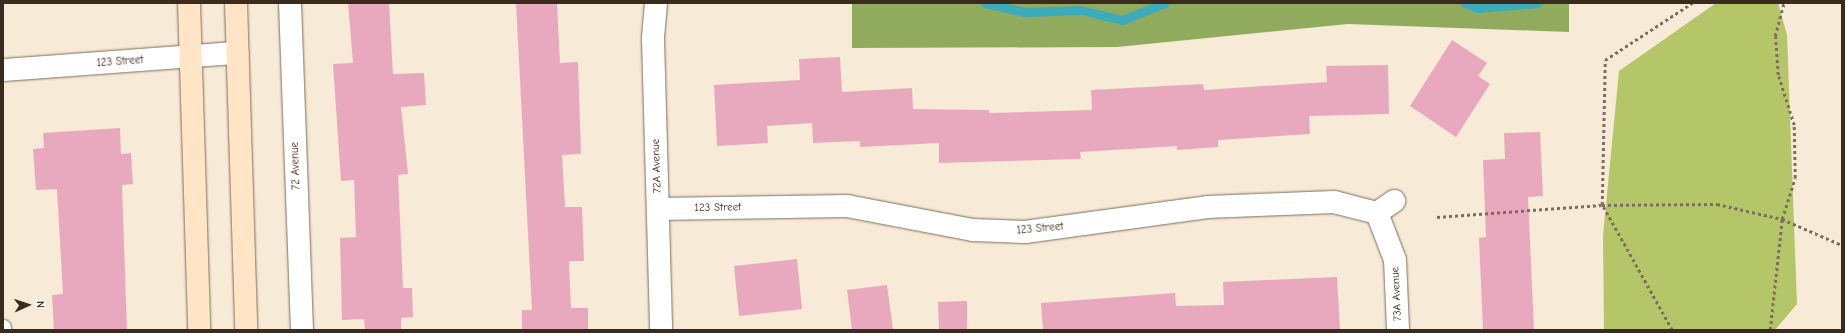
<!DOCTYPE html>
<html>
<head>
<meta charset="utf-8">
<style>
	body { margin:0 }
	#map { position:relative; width:1845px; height:333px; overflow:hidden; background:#f7ead6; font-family:"Comic Neue",sans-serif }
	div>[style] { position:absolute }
	.green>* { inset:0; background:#b5c669 }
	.forest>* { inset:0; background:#90ab5d }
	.stream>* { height:9px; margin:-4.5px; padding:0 4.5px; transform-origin:4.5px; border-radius:4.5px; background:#3cabba }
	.building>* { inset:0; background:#e8a9be }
	.path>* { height:2.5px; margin-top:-1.25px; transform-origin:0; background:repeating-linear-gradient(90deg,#7d6d5e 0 3px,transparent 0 6px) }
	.roads { filter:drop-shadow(0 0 1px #7d6d5e) drop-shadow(0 0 1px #7d6d5e) }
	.lane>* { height:15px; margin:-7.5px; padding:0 7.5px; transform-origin:7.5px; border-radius:7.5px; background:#fff }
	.street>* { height:22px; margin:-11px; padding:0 11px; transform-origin:11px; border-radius:11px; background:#fff }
	.secondary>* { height:22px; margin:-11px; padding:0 11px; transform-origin:11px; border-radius:11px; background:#ffe4c6 }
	span { translate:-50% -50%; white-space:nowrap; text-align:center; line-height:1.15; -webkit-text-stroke:3px #fff; paint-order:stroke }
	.street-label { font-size:11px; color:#3b2a1e }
	.frame { position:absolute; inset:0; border:4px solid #3b2a1e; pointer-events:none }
	.north { position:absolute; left:8px; top:285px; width:40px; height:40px; -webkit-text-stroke:3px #fff; paint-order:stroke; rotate:87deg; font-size:11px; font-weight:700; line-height:16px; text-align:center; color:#3b2a1e }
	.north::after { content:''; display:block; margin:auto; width:14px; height:18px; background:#3b2a1e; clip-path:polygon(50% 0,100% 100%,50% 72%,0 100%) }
</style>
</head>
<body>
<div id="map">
	<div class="green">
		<i style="clip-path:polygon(1716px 3px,1778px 3px,1787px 35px,1797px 304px,1775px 330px,1604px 330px,1603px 236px,1619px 71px)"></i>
	</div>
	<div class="forest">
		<i style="clip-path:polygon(852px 3px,1569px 3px,1569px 32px,1348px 24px,1117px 47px,852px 48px)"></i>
	</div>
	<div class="stream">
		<i style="left:985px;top:3px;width:41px;rotate:12.7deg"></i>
		<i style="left:1025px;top:12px;width:56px;rotate:-2deg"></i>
		<i style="left:1081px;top:10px;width:42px;rotate:13.7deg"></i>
		<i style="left:1122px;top:20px;width:46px;rotate:-21.6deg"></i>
		<i style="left:1465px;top:3px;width:14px;rotate:21deg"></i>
		<i style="left:1478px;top:8px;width:59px;rotate:-4.8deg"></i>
	</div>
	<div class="building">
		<i style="clip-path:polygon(348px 3px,389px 3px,393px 74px,424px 73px,426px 105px,401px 107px,408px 174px,398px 175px,403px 288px,412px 288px,413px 317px,401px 318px,401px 330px,365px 330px,364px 319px,342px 320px,340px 238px,356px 237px,354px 180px,341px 181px,333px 64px,353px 63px)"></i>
		<i style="clip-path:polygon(516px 3px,557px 3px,560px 63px,578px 62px,581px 154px,562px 155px,565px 207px,582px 207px,584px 261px,569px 261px,571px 308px,588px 308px,588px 330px,522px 330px,522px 310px,532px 310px)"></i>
		<i style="clip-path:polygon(1452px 40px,1487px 63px,1478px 76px,1490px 84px,1456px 137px,1410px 106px)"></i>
		<i style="clip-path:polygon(840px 57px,842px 92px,912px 88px,913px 109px,989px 110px,989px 113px,1092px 110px,1091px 90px,1203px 84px,1204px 90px,1327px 82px,1326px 66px,1388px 65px,1389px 114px,1309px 116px,1310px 134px,1218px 140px,1218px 147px,1177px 150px,1177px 146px,1080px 152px,1081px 159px,939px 163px,939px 143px,860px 147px,860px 141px,813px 143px,812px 123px,767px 126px,768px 143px,717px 146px,714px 85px,800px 80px,799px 59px)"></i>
		<i style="clip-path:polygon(120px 128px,121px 154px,131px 153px,133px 184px,122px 185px,127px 330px,54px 330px,52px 295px,63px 294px,57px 189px,36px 190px,33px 149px,44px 148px,43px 133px)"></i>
		<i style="clip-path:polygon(1540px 132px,1543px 196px,1528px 197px,1534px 330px,1483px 330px,1479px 238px,1486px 237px,1483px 160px,1505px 159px,1504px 133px)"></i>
		<i style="clip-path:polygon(797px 259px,802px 309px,739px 316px,734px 266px)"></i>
		<i style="clip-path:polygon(1337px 277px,1340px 330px,1043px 330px,1041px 303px,1175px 293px,1176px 306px,1224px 305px,1223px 282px)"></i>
		<i style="clip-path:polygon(887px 285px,893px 330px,852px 330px,847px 290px)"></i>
		<i style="clip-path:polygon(967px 301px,967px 330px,939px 330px,938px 302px)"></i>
	</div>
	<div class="path">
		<i style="left:1437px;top:217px;width:165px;rotate:-4.2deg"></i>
		<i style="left:1602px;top:205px;width:115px;rotate:-0.5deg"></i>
		<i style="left:1717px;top:204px;width:67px;rotate:13deg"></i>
		<i style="left:1782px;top:219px;width:65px;rotate:23.4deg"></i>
		<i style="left:1672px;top:330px;width:143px;rotate:-119.2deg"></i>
		<i style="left:1602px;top:205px;width:145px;rotate:-88.8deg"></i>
		<i style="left:1605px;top:60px;width:104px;rotate:-33.2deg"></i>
		<i style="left:1770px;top:330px;width:112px;rotate:-83.8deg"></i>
		<i style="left:1782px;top:219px;width:43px;rotate:-72.4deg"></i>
		<i style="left:1795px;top:178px;width:53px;rotate:-91.1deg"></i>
		<i style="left:1794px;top:125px;width:52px;rotate:-107.7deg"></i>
		<i style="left:1778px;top:75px;width:39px;rotate:-94deg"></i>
		<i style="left:1775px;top:36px;width:34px;rotate:-75deg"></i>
	</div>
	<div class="roads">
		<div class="lane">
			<i style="left:3px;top:327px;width:3px;rotate:90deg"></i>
		</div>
		<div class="street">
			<i style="left:290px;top:3px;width:327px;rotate:87.9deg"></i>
			<i style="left:656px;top:3px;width:36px;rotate:95deg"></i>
			<i style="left:653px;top:39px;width:291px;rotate:88.4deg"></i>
			<i style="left:3px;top:70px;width:235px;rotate:-4.2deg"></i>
			<i style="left:658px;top:209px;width:189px;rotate:-0.9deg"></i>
			<i style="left:847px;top:206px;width:128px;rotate:10.8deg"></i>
			<i style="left:973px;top:230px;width:52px;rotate:2.2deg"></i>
			<i style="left:1025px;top:232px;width:184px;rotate:-7.8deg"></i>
			<i style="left:1207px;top:207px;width:127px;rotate:-2.3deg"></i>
			<i style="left:1334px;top:202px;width:44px;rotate:14.3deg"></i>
			<i style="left:1377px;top:213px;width:50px;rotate:69deg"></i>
			<i style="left:1395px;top:260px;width:70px;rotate:87.5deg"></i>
			<i style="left:1377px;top:213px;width:21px;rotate:-35deg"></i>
		</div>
		<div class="secondary">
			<i style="left:189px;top:3px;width:327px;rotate:88.2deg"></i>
			<i style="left:236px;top:3px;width:327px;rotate:88.2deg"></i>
		</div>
	</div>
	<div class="street-label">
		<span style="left:120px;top:62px;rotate:-4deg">123 Street</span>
		<span style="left:296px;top:166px;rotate:-92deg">72 Avenue</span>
		<span style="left:657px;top:166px;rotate:-92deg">72A Avenue</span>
		<span style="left:718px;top:208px;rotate:-1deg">123 Street</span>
		<span style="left:1040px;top:229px;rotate:-5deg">123 Street</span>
		<span style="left:1397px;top:294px;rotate:-93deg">73A Avenue</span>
	</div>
	<div class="frame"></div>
	<div class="north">N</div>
</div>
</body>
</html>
